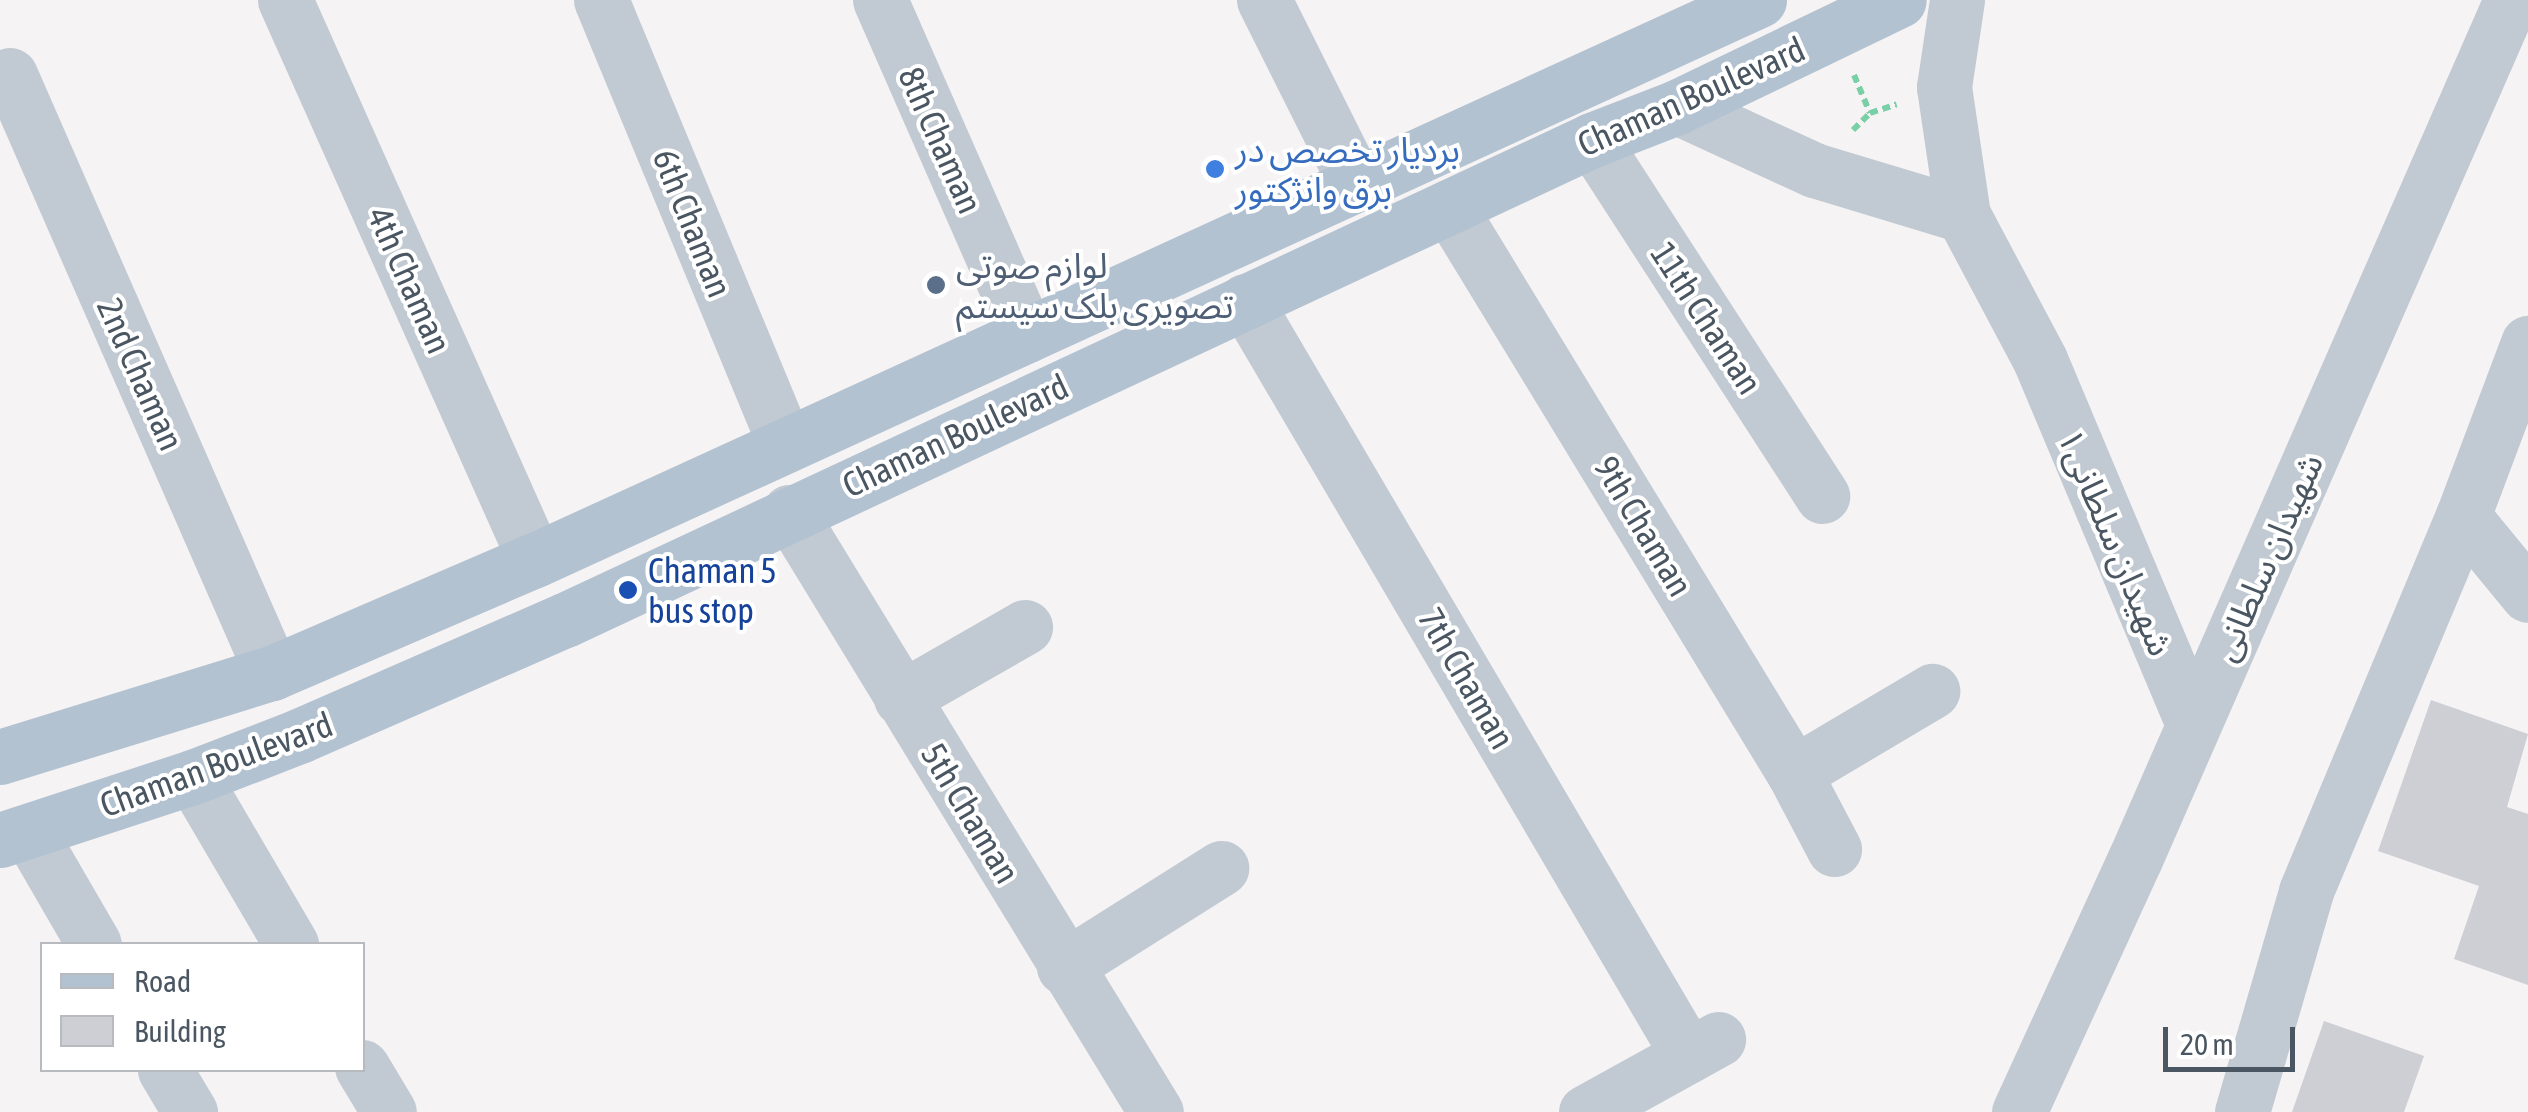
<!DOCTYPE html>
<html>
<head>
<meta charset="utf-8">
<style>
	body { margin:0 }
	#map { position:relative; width:2528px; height:1112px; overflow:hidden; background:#f5f3f3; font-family:"Asap Condensed","Noto Sans Arabic",sans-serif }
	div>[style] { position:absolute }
	.building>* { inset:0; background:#cdcfd5 }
	.path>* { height:6px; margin-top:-3px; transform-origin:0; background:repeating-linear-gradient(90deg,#7ad0a6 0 8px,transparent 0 13px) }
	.minor>* { height:55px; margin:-27.5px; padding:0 27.5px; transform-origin:27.5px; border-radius:27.5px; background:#c1cad2 }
	.major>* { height:55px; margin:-27.5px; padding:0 27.5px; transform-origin:27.5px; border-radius:27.5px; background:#b3c2d1 }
	.dots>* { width:28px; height:28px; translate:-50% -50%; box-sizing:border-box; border:5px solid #fff; border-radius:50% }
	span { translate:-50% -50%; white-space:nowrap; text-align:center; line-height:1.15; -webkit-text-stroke:8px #fff; paint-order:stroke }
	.street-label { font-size:35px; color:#4a5661 }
	.shop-label { font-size:35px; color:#366cbe }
	.left { translate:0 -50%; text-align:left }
	.service-label { font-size:35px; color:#4e5e75 }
	.transit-label { font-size:35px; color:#164399 }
	.legend { position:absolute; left:40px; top:942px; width:325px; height:130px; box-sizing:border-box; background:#fff; border:2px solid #b7bbc0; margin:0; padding:12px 18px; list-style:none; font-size:30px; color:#4a5661 }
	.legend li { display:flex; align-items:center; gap:20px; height:50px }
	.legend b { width:50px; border:2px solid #b7bbc0 }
	.scale { position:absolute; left:2163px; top:1027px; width:132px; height:45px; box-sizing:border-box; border:5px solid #4a5661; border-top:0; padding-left:12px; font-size:30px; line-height:35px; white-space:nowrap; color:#4a5661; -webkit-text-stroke:8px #fff; paint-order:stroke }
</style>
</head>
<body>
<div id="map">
	<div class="building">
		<i style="clip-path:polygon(2431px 700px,2528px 734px,2507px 807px,2528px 814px,2528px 985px,2454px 959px,2479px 886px,2378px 851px)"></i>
		<i style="clip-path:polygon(2324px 1021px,2424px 1056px,2404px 1112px,2292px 1112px)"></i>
	</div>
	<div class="path">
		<i style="left:1854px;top:75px;width:41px;rotate:67.2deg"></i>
		<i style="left:1853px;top:130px;width:24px;rotate:-45deg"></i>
		<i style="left:1870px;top:113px;width:28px;rotate:-18deg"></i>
	</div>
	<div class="minor">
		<i style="left:285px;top:0;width:613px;rotate:65.94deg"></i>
		<i style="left:601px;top:0;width:482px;rotate:67.5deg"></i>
		<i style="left:880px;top:0;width:366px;rotate:66.3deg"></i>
		<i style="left:1264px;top:0;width:206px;rotate:63.4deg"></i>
		<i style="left:1957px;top:0;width:88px;rotate:98.5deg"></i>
		<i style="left:1944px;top:87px;width:129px;rotate:81.6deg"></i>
		<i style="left:1963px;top:215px;width:164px;rotate:62deg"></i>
		<i style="left:2040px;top:360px;width:395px;rotate:67.2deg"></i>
		<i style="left:10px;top:75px;width:653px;rotate:66.34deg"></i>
		<i style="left:1677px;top:107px;width:151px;rotate:24.7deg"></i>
		<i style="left:1814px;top:170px;width:156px;rotate:16.8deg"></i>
		<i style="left:1592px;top:140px;width:424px;rotate:57.1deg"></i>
		<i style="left:1449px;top:207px;width:663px;rotate:58.64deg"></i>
		<i style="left:1794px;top:773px;width:86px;rotate:62.2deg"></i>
		<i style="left:1245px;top:301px;width:875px;rotate:59.56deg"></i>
		<i style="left:789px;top:512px;width:703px;rotate:58.55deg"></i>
		<i style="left:2463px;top:516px;width:102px;rotate:50.6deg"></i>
		<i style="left:901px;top:698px;width:143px;rotate:-29.8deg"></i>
		<i style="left:1794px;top:773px;width:161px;rotate:-30.7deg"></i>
		<i style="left:193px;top:777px;width:194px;rotate:59.6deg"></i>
		<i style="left:29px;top:832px;width:129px;rotate:59.9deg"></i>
		<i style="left:1064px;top:967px;width:186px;rotate:-32.2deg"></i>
		<i style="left:362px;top:1067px;width:52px;rotate:59deg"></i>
		<i style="left:165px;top:1070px;width:49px;rotate:59.2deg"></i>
		<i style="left:1586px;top:1112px;width:151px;rotate:-28.9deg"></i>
		<i style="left:2019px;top:1112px;width:278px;rotate:-65.4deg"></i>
		<i style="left:2135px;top:859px;width:938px;rotate:-66.36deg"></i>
		<i style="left:2242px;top:1112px;width:230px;rotate:-73.8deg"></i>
		<i style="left:2306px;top:891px;width:407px;rotate:-67.3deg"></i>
		<i style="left:2463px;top:516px;width:185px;rotate:-69.4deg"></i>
	</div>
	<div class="major">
		<i style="left:0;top:757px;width:285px;rotate:-17.2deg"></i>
		<i style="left:272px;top:673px;width:286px;rotate:-23.3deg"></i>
		<i style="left:535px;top:560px;width:1346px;rotate:-24.58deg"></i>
		<i style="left:0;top:840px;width:203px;rotate:-18.1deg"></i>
		<i style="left:193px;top:777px;width:114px;rotate:-21.1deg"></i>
		<i style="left:299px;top:736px;width:290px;rotate:-23.6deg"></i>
		<i style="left:565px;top:620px;width:1134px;rotate:-25.05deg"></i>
		<i style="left:1592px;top:140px;width:91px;rotate:-21.2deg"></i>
		<i style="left:1677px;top:107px;width:246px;rotate:-25.7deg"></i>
	</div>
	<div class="dots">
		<i style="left:1215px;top:169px;background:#3f7fe0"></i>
		<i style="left:936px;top:285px;background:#5c6f8a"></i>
		<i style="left:628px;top:590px;background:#1a4fb4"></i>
	</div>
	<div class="street-label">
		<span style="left:1691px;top:96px;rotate:-24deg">Chaman Boulevard</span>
		<span style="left:941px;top:140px;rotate:66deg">8th Chaman</span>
		<span style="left:693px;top:223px;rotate:68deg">6th Chaman</span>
		<span style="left:410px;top:280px;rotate:66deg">4th Chaman</span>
		<span style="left:1707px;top:318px;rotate:57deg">11th Chaman</span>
		<span style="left:141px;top:374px;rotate:66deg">2nd Chaman</span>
		<span style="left:955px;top:435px;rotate:-25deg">Chaman Boulevard</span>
		<span style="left:1644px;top:526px;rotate:59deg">9th Chaman</span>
		<span style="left:2116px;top:542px;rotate:67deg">شهیدان سلطانی۱</span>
		<span style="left:2267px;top:557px;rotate:-66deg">شهیدان سلطانی</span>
		<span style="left:1467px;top:678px;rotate:60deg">7th Chaman</span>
		<span style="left:216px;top:764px;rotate:-20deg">Chaman Boulevard</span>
		<span style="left:971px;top:813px;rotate:59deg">5th Chaman</span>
	</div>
	<div class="shop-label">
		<span class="left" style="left:1235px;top:169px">بردیار تخصص در<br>برق وانژکتور</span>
	</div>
	<div class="service-label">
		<span class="left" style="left:956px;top:285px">لوازم صوتی<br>تصویری بلک سیستم</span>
	</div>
	<div class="transit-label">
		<span class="left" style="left:648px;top:590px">Chaman 5<br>bus stop</span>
	</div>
	<ul class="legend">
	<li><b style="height:12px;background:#b3c2d1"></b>Road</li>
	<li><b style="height:28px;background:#cdcfd5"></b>Building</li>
	</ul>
	<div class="scale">20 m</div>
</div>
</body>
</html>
